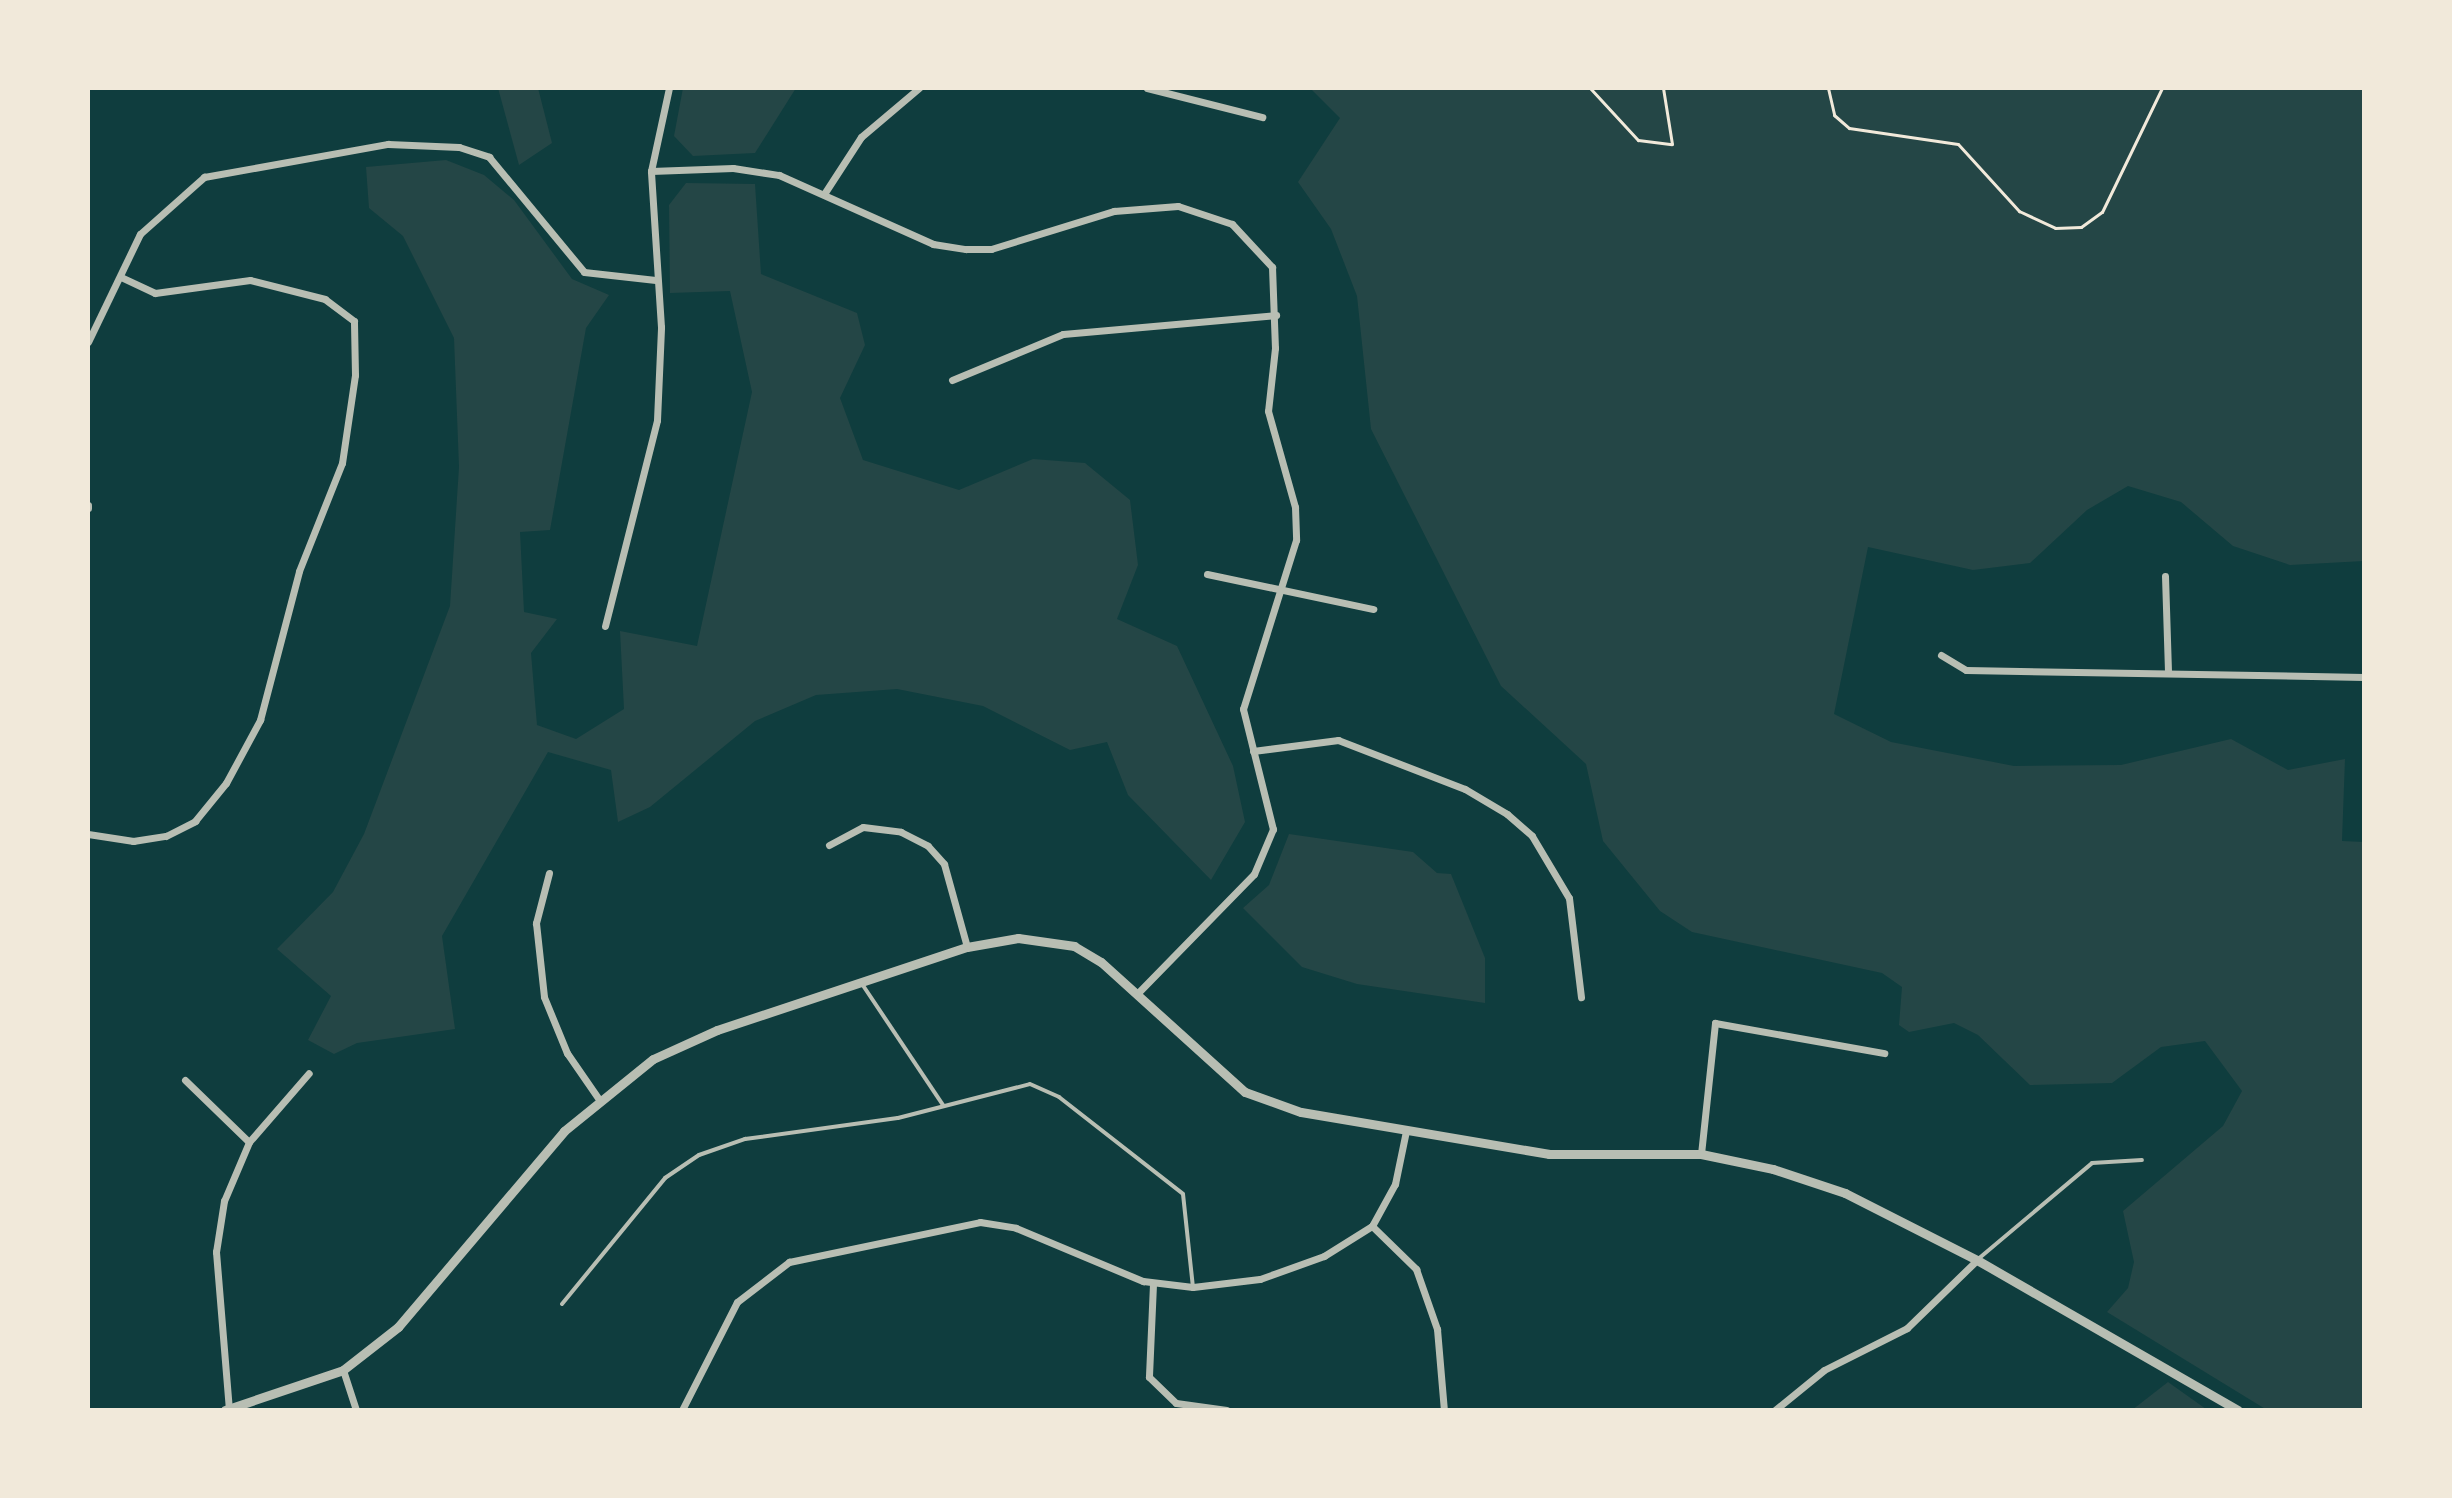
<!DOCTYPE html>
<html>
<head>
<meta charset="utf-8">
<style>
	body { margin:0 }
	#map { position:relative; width:2452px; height:1498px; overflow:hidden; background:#0f3d3e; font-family:"DejaVu Sans",sans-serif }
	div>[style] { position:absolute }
	.green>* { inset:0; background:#244646 }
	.path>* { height:3px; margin:-1.5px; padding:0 1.5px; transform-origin:1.5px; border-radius:1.5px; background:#f1e9da }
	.service>* { height:4px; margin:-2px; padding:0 2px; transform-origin:2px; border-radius:2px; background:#b8beb3 }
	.minor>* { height:7px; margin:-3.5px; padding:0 3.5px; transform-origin:3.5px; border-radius:3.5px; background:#b8beb3 }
	.tertiary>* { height:9px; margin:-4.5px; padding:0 4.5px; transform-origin:4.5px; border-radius:4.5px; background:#b8beb3 }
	span { translate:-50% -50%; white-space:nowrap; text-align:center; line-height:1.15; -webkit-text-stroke:6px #f1e9da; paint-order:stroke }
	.frame { position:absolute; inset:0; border:90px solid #f1e9da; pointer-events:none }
</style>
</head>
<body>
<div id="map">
	<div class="green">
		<i style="clip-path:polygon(498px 88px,538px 88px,552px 143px,519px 165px)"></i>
		<i style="clip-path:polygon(683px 88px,796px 88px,755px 153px,693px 156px,674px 136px)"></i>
		<i style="clip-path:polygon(1310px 88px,2364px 88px,2364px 561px,2290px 565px,2233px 546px,2181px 502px,2128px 486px,2087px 510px,2030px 563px,1973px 570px,1868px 547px,1834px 714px,1891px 742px,2014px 766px,2121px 765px,2231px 739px,2288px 770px,2345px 759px,2342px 841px,2364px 842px,2364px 1410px,2267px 1410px,2107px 1312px,2128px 1288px,2134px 1262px,2123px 1211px,2223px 1126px,2242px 1091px,2205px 1041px,2161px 1047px,2112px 1083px,2030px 1085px,1978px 1035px,1954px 1023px,1909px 1032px,1899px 1025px,1902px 987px,1882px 973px,1692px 932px,1660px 911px,1603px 841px,1586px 764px,1501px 686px,1371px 429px,1357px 296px,1331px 229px,1298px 182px,1340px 118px)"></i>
		<i style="clip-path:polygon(446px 160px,484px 175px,514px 200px,572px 279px,609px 295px,586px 328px,550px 530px,520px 532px,524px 612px,557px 619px,531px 653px,537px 725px,576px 739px,624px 709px,620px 631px,697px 646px,752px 392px,730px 291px,670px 293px,669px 205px,686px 183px,755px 184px,761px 274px,857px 313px,865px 345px,840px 398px,863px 460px,959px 490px,1033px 459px,1085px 463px,1130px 500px,1138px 565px,1117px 619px,1177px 646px,1233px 766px,1245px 822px,1211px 880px,1128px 795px,1107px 742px,1070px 750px,983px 706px,897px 689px,816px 695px,755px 721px,650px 807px,618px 822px,611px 770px,548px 752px,442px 936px,455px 1029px,357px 1043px,334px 1054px,308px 1040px,331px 996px,277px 949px,333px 892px,364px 834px,450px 606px,459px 467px,454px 338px,403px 236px,369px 208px,366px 167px)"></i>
		<i style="clip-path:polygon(1289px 834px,1413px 852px,1437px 873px,1451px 874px,1485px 958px,1485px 1003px,1357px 984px,1302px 967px,1243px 908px,1269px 885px)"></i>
		<i style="clip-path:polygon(2168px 1382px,2206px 1409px,2208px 1410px,2132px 1410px)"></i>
	</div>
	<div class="path">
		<i style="left:1590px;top:88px;width:71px;rotate:47.3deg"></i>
		<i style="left:1638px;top:140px;width:34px;rotate:7deg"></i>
		<i style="left:1672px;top:144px;width:57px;rotate:-99.1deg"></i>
		<i style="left:1828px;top:88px;width:28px;rotate:77deg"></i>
		<i style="left:1834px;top:115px;width:20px;rotate:41deg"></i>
		<i style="left:1849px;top:128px;width:110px;rotate:8.4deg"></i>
		<i style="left:1958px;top:144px;width:91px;rotate:47.7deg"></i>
		<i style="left:2019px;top:211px;width:40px;rotate:25deg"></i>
		<i style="left:2055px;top:228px;width:26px;rotate:-2deg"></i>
		<i style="left:2081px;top:227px;width:26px;rotate:-36deg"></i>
		<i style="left:2102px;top:212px;width:138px;rotate:-64.2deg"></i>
	</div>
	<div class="service">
		<i style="left:862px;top:984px;width:146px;rotate:56.2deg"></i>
		<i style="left:1977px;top:1260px;width:150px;rotate:-40.1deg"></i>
		<i style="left:2092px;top:1163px;width:50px;rotate:-3.4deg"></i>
		<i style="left:562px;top:1304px;width:163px;rotate:-50.7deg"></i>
		<i style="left:665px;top:1178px;width:41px;rotate:-34.1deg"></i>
		<i style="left:699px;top:1155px;width:49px;rotate:-19.2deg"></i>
		<i style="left:745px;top:1139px;width:154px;rotate:-7.8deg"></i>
		<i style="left:898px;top:1118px;width:136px;rotate:-14.4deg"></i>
		<i style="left:1030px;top:1084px;width:32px;rotate:24deg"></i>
		<i style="left:1059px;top:1097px;width:157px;rotate:38deg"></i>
		<i style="left:1183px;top:1194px;width:94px;rotate:83.9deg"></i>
	</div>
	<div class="minor">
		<i style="left:1147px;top:88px;width:119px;rotate:14.2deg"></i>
		<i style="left:651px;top:171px;width:82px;rotate:-2.1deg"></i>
		<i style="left:733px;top:168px;width:47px;rotate:8.7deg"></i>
		<i style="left:779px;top:175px;width:169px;rotate:24.1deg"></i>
		<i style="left:933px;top:244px;width:33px;rotate:9deg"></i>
		<i style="left:966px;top:249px;width:25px"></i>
		<i style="left:991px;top:249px;width:129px;rotate:-17.2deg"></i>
		<i style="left:1114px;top:211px;width:64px;rotate:-4.5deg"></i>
		<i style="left:1178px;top:206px;width:57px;rotate:18.4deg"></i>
		<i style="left:1232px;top:224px;width:59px;rotate:47.1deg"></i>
		<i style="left:1272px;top:267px;width:81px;rotate:87.9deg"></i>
		<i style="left:1275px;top:348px;width:63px;rotate:96.3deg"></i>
		<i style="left:1268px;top:411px;width:100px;rotate:74.3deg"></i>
		<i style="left:1295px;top:507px;width:33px;rotate:88deg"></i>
		<i style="left:1296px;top:540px;width:177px;rotate:107.4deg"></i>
		<i style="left:1243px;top:709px;width:124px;rotate:76deg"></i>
		<i style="left:1273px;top:829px;width:49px;rotate:112.9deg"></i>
		<i style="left:1254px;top:874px;width:166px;rotate:134.3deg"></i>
		<i style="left:824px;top:194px;width:68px;rotate:-57deg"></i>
		<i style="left:861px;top:137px;width:76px;rotate:-40.2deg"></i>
		<i style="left:88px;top:342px;width:120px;rotate:-64.3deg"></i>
		<i style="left:140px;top:234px;width:86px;rotate:-41.7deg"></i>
		<i style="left:204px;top:177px;width:187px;rotate:-10.2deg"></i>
		<i style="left:388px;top:144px;width:71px;rotate:2.4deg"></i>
		<i style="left:459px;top:147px;width:32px;rotate:18deg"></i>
		<i style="left:489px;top:157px;width:149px;rotate:50.4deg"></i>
		<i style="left:584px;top:272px;width:72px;rotate:6.3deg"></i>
		<i style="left:952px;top:380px;width:120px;rotate:-22.5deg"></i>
		<i style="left:1063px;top:334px;width:214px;rotate:-5.1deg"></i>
		<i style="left:88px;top:505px;width:3px;rotate:90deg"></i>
		<i style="left:1207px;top:574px;width:170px;rotate:11.9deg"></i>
		<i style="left:2165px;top:576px;width:97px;rotate:88.2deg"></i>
		<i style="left:605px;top:626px;width:212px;rotate:-75.8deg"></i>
		<i style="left:657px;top:420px;width:93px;rotate:-87.5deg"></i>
		<i style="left:661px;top:327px;width:156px;rotate:-93.7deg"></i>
		<i style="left:651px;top:171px;width:85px;rotate:-77.8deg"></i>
		<i style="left:1941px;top:655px;width:29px;rotate:31deg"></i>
		<i style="left:1966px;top:670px;width:398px;rotate:1deg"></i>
		<i style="left:1253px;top:751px;width:86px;rotate:-7.4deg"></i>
		<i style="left:1338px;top:740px;width:136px;rotate:21.1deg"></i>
		<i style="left:1465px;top:789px;width:49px;rotate:30.8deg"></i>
		<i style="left:1507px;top:814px;width:33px;rotate:41deg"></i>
		<i style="left:1532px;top:836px;width:72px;rotate:59.2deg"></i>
		<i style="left:1569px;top:898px;width:100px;rotate:83.1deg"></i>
		<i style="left:88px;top:834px;width:46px;rotate:8.8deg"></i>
		<i style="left:133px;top:841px;width:33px;rotate:-9deg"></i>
		<i style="left:166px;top:836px;width:33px;rotate:-27deg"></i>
		<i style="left:195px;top:821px;width:49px;rotate:-50.8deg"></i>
		<i style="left:226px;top:783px;width:72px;rotate:-61.6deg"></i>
		<i style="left:260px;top:720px;width:154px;rotate:-75.3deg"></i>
		<i style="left:299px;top:571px;width:116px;rotate:-68.3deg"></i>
		<i style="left:342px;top:463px;width:89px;rotate:-81.6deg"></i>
		<i style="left:355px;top:375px;width:54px;rotate:-91.1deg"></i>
		<i style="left:354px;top:321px;width:36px;rotate:-143deg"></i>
		<i style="left:325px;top:299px;width:77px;rotate:-165.8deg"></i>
		<i style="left:250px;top:280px;width:96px;rotate:172.2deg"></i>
		<i style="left:155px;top:293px;width:38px;rotate:-155deg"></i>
		<i style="left:829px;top:845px;width:38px;rotate:-28deg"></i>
		<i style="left:863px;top:827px;width:38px;rotate:7deg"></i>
		<i style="left:901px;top:832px;width:30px;rotate:27deg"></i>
		<i style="left:928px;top:846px;width:24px;rotate:48deg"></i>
		<i style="left:944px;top:864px;width:86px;rotate:74.5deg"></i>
		<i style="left:549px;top:873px;width:52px;rotate:104.6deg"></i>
		<i style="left:536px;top:923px;width:74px;rotate:83.8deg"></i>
		<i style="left:544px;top:997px;width:61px;rotate:67.7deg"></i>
		<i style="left:567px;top:1053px;width:55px;rotate:55.4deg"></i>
		<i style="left:185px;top:1080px;width:89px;rotate:44.1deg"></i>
		<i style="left:1701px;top:1154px;width:132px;rotate:-83.9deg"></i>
		<i style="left:1715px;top:1023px;width:172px;rotate:10.1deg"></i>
		<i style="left:1372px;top:1226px;width:62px;rotate:44.3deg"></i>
		<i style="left:1416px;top:1269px;width:64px;rotate:70.7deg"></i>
		<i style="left:1437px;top:1329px;width:81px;rotate:85.1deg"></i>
		<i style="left:1153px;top:1284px;width:93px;rotate:92.5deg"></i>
		<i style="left:1149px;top:1377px;width:37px;rotate:44deg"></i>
		<i style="left:1176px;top:1403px;width:51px;rotate:7.8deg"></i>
		<i style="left:343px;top:1370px;width:42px;rotate:72deg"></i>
		<i style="left:229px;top:1410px;width:159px;rotate:-94.7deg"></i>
		<i style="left:216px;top:1252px;width:52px;rotate:-81.1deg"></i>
		<i style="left:224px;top:1201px;width:64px;rotate:-67deg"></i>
		<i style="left:249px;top:1142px;width:91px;rotate:-49deg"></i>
		<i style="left:682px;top:1410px;width:121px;rotate:-63deg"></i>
		<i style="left:737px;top:1302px;width:66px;rotate:-37.6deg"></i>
		<i style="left:789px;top:1262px;width:195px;rotate:-11.8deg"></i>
		<i style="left:980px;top:1222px;width:36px;rotate:9deg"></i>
		<i style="left:1016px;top:1228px;width:138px;rotate:22.7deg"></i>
		<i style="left:1143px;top:1281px;width:50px;rotate:6.8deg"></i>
		<i style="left:1193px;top:1287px;width:67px;rotate:-6.8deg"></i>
		<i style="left:1260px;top:1279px;width:68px;rotate:-19.8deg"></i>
		<i style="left:1324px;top:1256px;width:57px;rotate:-32deg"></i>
		<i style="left:1372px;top:1226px;width:48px;rotate:-61.3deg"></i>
		<i style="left:1395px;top:1184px;width:54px;rotate:-78.3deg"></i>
		<i style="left:1775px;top:1410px;width:63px;rotate:-39.2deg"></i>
		<i style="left:1824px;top:1370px;width:93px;rotate:-26.8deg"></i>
		<i style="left:1907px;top:1328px;width:98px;rotate:-44.2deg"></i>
	</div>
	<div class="tertiary">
		<i style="left:225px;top:1410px;width:125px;rotate:-18.7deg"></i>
		<i style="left:343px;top:1370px;width:70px;rotate:-38deg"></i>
		<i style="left:398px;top:1327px;width:257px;rotate:-49.7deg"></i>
		<i style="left:564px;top:1131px;width:114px;rotate:-39deg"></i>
		<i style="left:653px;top:1059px;width:70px;rotate:-24.4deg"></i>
		<i style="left:717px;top:1030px;width:263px;rotate:-18.4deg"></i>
		<i style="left:967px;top:947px;width:52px;rotate:-10deg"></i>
		<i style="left:1018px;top:938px;width:57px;rotate:8.1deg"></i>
		<i style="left:1074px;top:946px;width:31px;rotate:31deg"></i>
		<i style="left:1101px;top:962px;width:194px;rotate:42.1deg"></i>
		<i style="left:1245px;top:1092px;width:59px;rotate:19.7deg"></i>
		<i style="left:1301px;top:1112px;width:252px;rotate:9.6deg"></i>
		<i style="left:1549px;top:1154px;width:152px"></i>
		<i style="left:1701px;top:1154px;width:74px;rotate:11.8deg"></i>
		<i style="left:1773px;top:1169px;width:76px;rotate:18.4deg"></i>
		<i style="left:1845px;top:1193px;width:148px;rotate:26.9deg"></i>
		<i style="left:1977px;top:1260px;width:301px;rotate:29.9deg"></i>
	</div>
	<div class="frame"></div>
</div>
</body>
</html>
